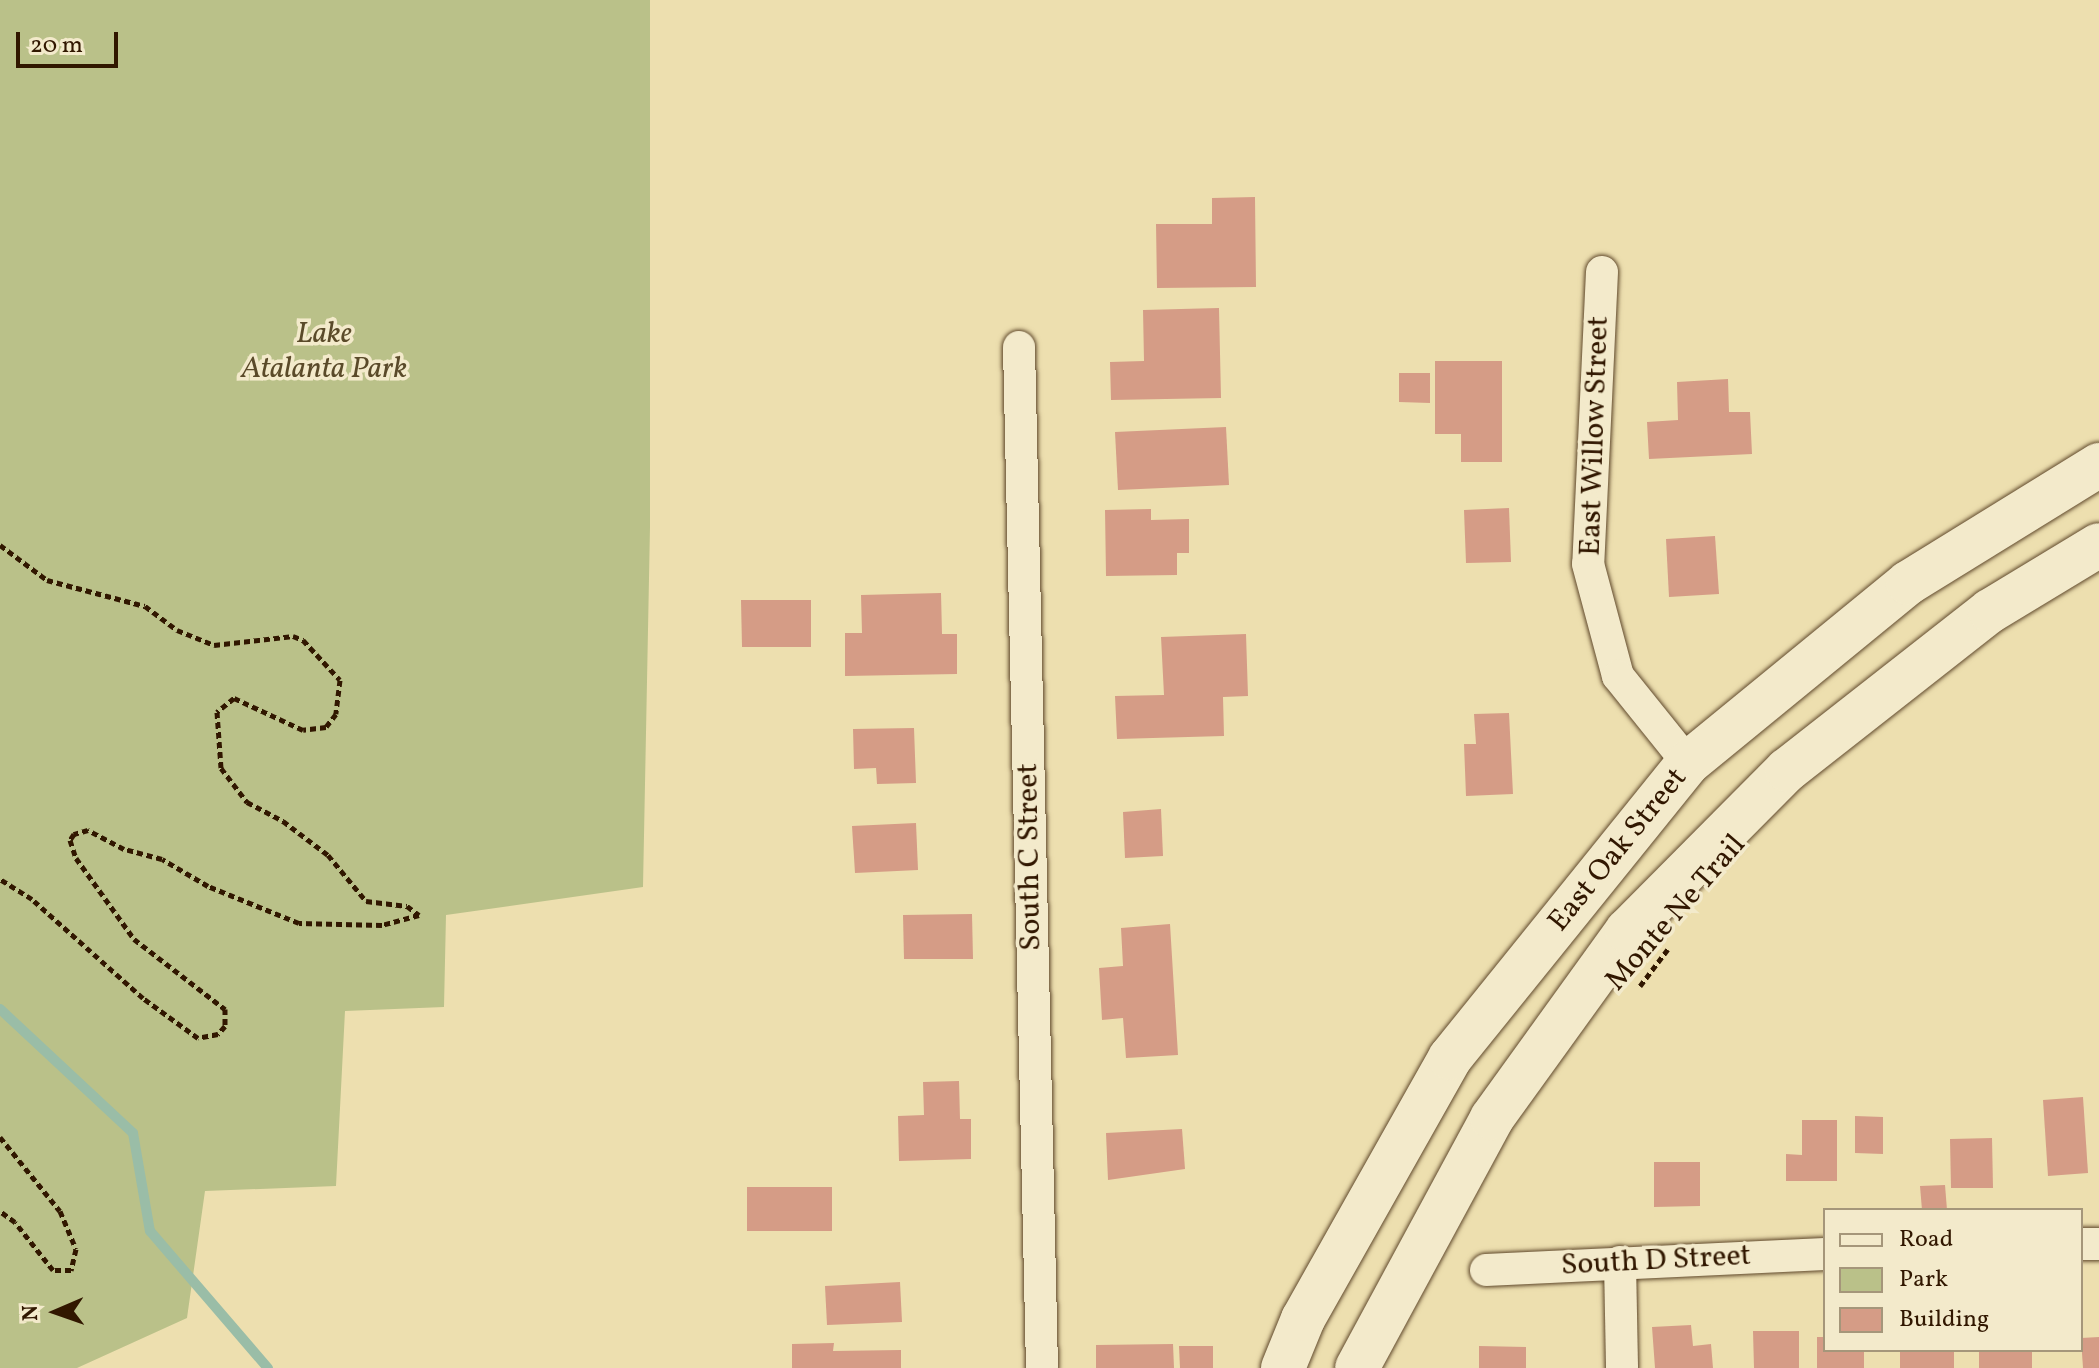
<!DOCTYPE html>
<html>
<head>
<meta charset="utf-8">
<style>
	body { margin:0 }
	#map { position:relative; width:2099px; height:1368px; overflow:hidden; background:#eddfaf; font-family:Vollkorn,serif }
	div>[style] { position:absolute }
	.green>* { inset:0; background:#bac189 }
	.stream>* { height:10px; margin:-5px; padding:0 5px; transform-origin:5px; border-radius:5px; background:#9abda7 }
	.building>* { inset:0; background:#d59c86 }
	.path>* { height:5px; margin-top:-2.5px; transform-origin:0; background:repeating-linear-gradient(90deg,#311700 0 6px,transparent 0 10px) }
	.roads { filter:drop-shadow(0 0 2px #60492c) drop-shadow(0 0 2px #60492c) }
	.street>* { height:32px; margin:-16px; padding:0 16px; transform-origin:16px; border-radius:16px; background:#f3eacb }
	.secondary>* { height:44px; margin:-22px; padding:0 22px; transform-origin:22px; border-radius:22px; background:#f3eacb }
	span { translate:-50% -50%; white-space:nowrap; text-align:center; line-height:1.15; -webkit-text-stroke:7px #f3eacb; paint-order:stroke }
	.park-label { font-size:30px; color:#5a4a29; font-style:italic }
	.street-label { font-size:30px; color:#311700 }
	.legend { position:absolute; left:1823px; top:1208px; width:260px; height:144px; box-sizing:border-box; background:#f3eacb; border:2px solid #a5967a; margin:0; padding:10px 14px; list-style:none; font-size:24px; color:#311700 }
	.legend li { display:flex; align-items:center; gap:16px; height:40px }
	.legend b { width:40px; border:2px solid #a5967a }
	.north { position:absolute; left:16px; top:1272px; width:80px; height:80px; -webkit-text-stroke:6px #f3eacb; paint-order:stroke; rotate:268deg; font-size:22px; font-weight:700; line-height:32px; text-align:center; color:#311700 }
	.north::after { content:''; display:block; margin:auto; width:28px; height:36px; background:#311700; clip-path:polygon(50% 0,100% 100%,50% 72%,0 100%) }
	.scale { position:absolute; left:16px; top:32px; width:102px; height:36px; box-sizing:border-box; border:4px solid #311700; border-top:0; padding-left:10px; font-size:24px; line-height:28px; white-space:nowrap; color:#311700; -webkit-text-stroke:6px #f3eacb; paint-order:stroke }
</style>
</head>
<body>
<div id="map">
	<div class="green">
		<i style="clip-path:polygon(0 0,650px 0,650px 527px,643px 887px,446px 915px,444px 1007px,345px 1011px,336px 1186px,205px 1191px,187px 1318px,77px 1368px,0 1368px)"></i>
	</div>
	<div class="stream">
		<i style="left:0;top:1009px;width:182px;rotate:43deg"></i>
		<i style="left:133px;top:1133px;width:99px;rotate:80.2deg"></i>
		<i style="left:150px;top:1231px;width:181px;rotate:49.3deg"></i>
	</div>
	<div class="building">
		<i style="clip-path:polygon(1255px 197px,1256px 287px,1157px 288px,1156px 224px,1212px 224px,1212px 198px)"></i>
		<i style="clip-path:polygon(1219px 308px,1221px 398px,1111px 400px,1110px 362px,1144px 361px,1143px 310px)"></i>
		<i style="clip-path:polygon(1435px 361px,1502px 361px,1502px 462px,1461px 462px,1461px 434px,1435px 434px)"></i>
		<i style="clip-path:polygon(1399px 373px,1430px 373px,1430px 403px,1399px 402px)"></i>
		<i style="clip-path:polygon(1728px 379px,1729px 412px,1750px 412px,1752px 454px,1649px 459px,1647px 422px,1678px 420px,1677px 382px)"></i>
		<i style="clip-path:polygon(1226px 427px,1229px 485px,1118px 490px,1115px 432px)"></i>
		<i style="clip-path:polygon(1509px 508px,1511px 562px,1466px 563px,1464px 510px)"></i>
		<i style="clip-path:polygon(1151px 509px,1151px 520px,1189px 519px,1189px 553px,1177px 553px,1177px 575px,1106px 576px,1105px 510px)"></i>
		<i style="clip-path:polygon(1715px 536px,1719px 594px,1669px 597px,1666px 539px)"></i>
		<i style="clip-path:polygon(941px 593px,942px 634px,957px 634px,957px 674px,845px 676px,845px 633px,862px 633px,861px 595px)"></i>
		<i style="clip-path:polygon(741px 600px,811px 600px,811px 647px,742px 647px)"></i>
		<i style="clip-path:polygon(1246px 634px,1248px 696px,1223px 697px,1224px 736px,1117px 739px,1115px 696px,1164px 695px,1161px 637px)"></i>
		<i style="clip-path:polygon(1509px 713px,1513px 794px,1466px 796px,1464px 744px,1476px 744px,1474px 714px)"></i>
		<i style="clip-path:polygon(914px 728px,916px 783px,877px 784px,876px 768px,854px 769px,853px 729px)"></i>
		<i style="clip-path:polygon(1161px 809px,1163px 856px,1125px 858px,1123px 812px)"></i>
		<i style="clip-path:polygon(916px 823px,918px 870px,855px 873px,852px 826px)"></i>
		<i style="clip-path:polygon(972px 914px,973px 959px,904px 959px,903px 915px)"></i>
		<i style="clip-path:polygon(1170px 924px,1178px 1055px,1126px 1058px,1123px 1018px,1102px 1020px,1099px 968px,1123px 966px,1121px 928px)"></i>
		<i style="clip-path:polygon(959px 1081px,960px 1119px,971px 1119px,971px 1159px,899px 1161px,898px 1116px,924px 1115px,923px 1082px)"></i>
		<i style="clip-path:polygon(2083px 1097px,2088px 1173px,2048px 1176px,2043px 1100px)"></i>
		<i style="clip-path:polygon(1855px 1116px,1883px 1117px,1883px 1154px,1855px 1153px)"></i>
		<i style="clip-path:polygon(1802px 1120px,1837px 1120px,1837px 1181px,1786px 1181px,1786px 1154px,1802px 1155px)"></i>
		<i style="clip-path:polygon(1182px 1129px,1185px 1169px,1108px 1180px,1106px 1133px)"></i>
		<i style="clip-path:polygon(1992px 1138px,1993px 1188px,1951px 1188px,1950px 1139px)"></i>
		<i style="clip-path:polygon(1654px 1162px,1700px 1162px,1700px 1206px,1654px 1207px)"></i>
		<i style="clip-path:polygon(1945px 1185px,1947px 1210px,1922px 1210px,1920px 1186px)"></i>
		<i style="clip-path:polygon(747px 1187px,832px 1187px,832px 1231px,747px 1231px)"></i>
		<i style="clip-path:polygon(900px 1282px,902px 1322px,827px 1325px,825px 1286px)"></i>
		<i style="clip-path:polygon(1691px 1325px,1693px 1346px,1711px 1344px,1713px 1368px,1655px 1368px,1652px 1327px)"></i>
		<i style="clip-path:polygon(1753px 1331px,1799px 1331px,1799px 1368px,1754px 1368px)"></i>
		<i style="clip-path:polygon(1817px 1337px,1825px 1337px,1825px 1350px,1864px 1350px,1864px 1368px,1817px 1368px)"></i>
		<i style="clip-path:polygon(2099px 1337px,2099px 1368px,2083px 1368px,2081px 1338px)"></i>
		<i style="clip-path:polygon(834px 1343px,833px 1351px,901px 1350px,901px 1368px,792px 1368px,792px 1344px)"></i>
		<i style="clip-path:polygon(1173px 1344px,1174px 1368px,1096px 1368px,1096px 1345px)"></i>
		<i style="clip-path:polygon(1179px 1346px,1213px 1346px,1213px 1368px,1180px 1368px)"></i>
		<i style="clip-path:polygon(1479px 1346px,1526px 1347px,1526px 1368px,1479px 1368px)"></i>
		<i style="clip-path:polygon(1900px 1350px,1954px 1350px,1954px 1368px,1900px 1368px)"></i>
		<i style="clip-path:polygon(1979px 1350px,2032px 1350px,2032px 1368px,1979px 1368px)"></i>
	</div>
	<div class="path">
		<i style="left:0;top:545px;width:59px;rotate:36.7deg"></i>
		<i style="left:47px;top:580px;width:101px;rotate:14.9deg"></i>
		<i style="left:145px;top:606px;width:40px;rotate:37deg"></i>
		<i style="left:177px;top:630px;width:40px;rotate:22deg"></i>
		<i style="left:214px;top:645px;width:80px;rotate:-6.5deg"></i>
		<i style="left:293px;top:636px;width:11px;rotate:22deg"></i>
		<i style="left:303px;top:640px;width:54px;rotate:47.2deg"></i>
		<i style="left:340px;top:680px;width:34px;rotate:97deg"></i>
		<i style="left:336px;top:714px;width:16px;rotate:128deg"></i>
		<i style="left:326px;top:727px;width:23px;rotate:173deg"></i>
		<i style="left:303px;top:730px;width:76px;rotate:-155.1deg"></i>
		<i style="left:234px;top:698px;width:22px;rotate:141deg"></i>
		<i style="left:217px;top:712px;width:56px;rotate:85.9deg"></i>
		<i style="left:221px;top:768px;width:43px;rotate:52.6deg"></i>
		<i style="left:247px;top:802px;width:41px;rotate:27.8deg"></i>
		<i style="left:283px;top:821px;width:56px;rotate:37.1deg"></i>
		<i style="left:328px;top:855px;width:60px;rotate:50.4deg"></i>
		<i style="left:366px;top:901px;width:41px;rotate:7deg"></i>
		<i style="left:407px;top:906px;width:15px;rotate:37deg"></i>
		<i style="left:419px;top:915px;width:38px;rotate:165deg"></i>
		<i style="left:382px;top:925px;width:83px;rotate:-178.6deg"></i>
		<i style="left:299px;top:923px;width:98px;rotate:-157.9deg"></i>
		<i style="left:208px;top:886px;width:53px;rotate:-149.6deg"></i>
		<i style="left:162px;top:859px;width:39px;rotate:-165deg"></i>
		<i style="left:124px;top:849px;width:41px;rotate:-152.2deg"></i>
		<i style="left:88px;top:830px;width:15px;rotate:164deg"></i>
		<i style="left:74px;top:834px;width:7px;rotate:124deg"></i>
		<i style="left:70px;top:840px;width:19px;rotate:72deg"></i>
		<i style="left:76px;top:858px;width:100px;rotate:54.4deg"></i>
		<i style="left:134px;top:939px;width:115px;rotate:37.6deg"></i>
		<i style="left:225px;top:1009px;width:17px;rotate:90deg"></i>
		<i style="left:225px;top:1026px;width:11px;rotate:131deg"></i>
		<i style="left:218px;top:1034px;width:20px;rotate:169deg"></i>
		<i style="left:198px;top:1038px;width:68px;rotate:-144deg"></i>
		<i style="left:143px;top:998px;width:149px;rotate:-138.3deg"></i>
		<i style="left:32px;top:899px;width:38px;rotate:-148deg"></i>
		<i style="left:1640px;top:986px;width:46px;rotate:-52.9deg"></i>
		<i style="left:0;top:1137px;width:95px;rotate:51deg"></i>
		<i style="left:60px;top:1211px;width:41px;rotate:67.2deg"></i>
		<i style="left:76px;top:1249px;width:22px;rotate:103deg"></i>
		<i style="left:71px;top:1270px;width:18px;rotate:180deg"></i>
		<i style="left:53px;top:1270px;width:61px;rotate:-128.4deg"></i>
		<i style="left:15px;top:1222px;width:19px;rotate:-144deg"></i>
	</div>
	<div class="roads">
		<div class="street">
			<i style="left:1602px;top:272px;width:292px;rotate:92.7deg"></i>
			<i style="left:1588px;top:564px;width:116px;rotate:75deg"></i>
			<i style="left:1618px;top:676px;width:112px;rotate:51.2deg"></i>
			<i style="left:1019px;top:347px;width:1021px;rotate:88.71deg"></i>
			<i style="left:2081px;top:1244px;width:18px"></i>
			<i style="left:1620px;top:1262px;width:106px;rotate:88.9deg"></i>
			<i style="left:1486px;top:1270px;width:339px;rotate:-2.7deg"></i>
		</div>
		<div class="secondary">
			<i style="left:1283px;top:1368px;width:53px;rotate:-67.8deg"></i>
			<i style="left:1303px;top:1319px;width:300px;rotate:-60.6deg"></i>
			<i style="left:1450px;top:1058px;width:379px;rotate:-51.1deg"></i>
			<i style="left:1688px;top:763px;width:284px;rotate:-39.3deg"></i>
			<i style="left:1908px;top:583px;width:225px;rotate:-31.7deg"></i>
			<i style="left:1357px;top:1368px;width:284px;rotate:-61.6deg"></i>
			<i style="left:1492px;top:1118px;width:231px;rotate:-54.2deg"></i>
			<i style="left:1627px;top:931px;width:227px;rotate:-45.2deg"></i>
			<i style="left:1787px;top:770px;width:258px;rotate:-38.1deg"></i>
			<i style="left:1990px;top:611px;width:127px;rotate:-31.2deg"></i>
		</div>
	</div>
	<div class="park-label">
		<span style="left:324px;top:351px">Lake<br>Atalanta Park</span>
	</div>
	<div class="street-label">
		<span style="left:1595px;top:436px;rotate:-88deg">East Willow Street</span>
		<span style="left:1618px;top:850px;rotate:-51deg">East Oak Street</span>
		<span style="left:1030px;top:857px;rotate:-91deg">South C Street</span>
		<span style="left:1676px;top:913px;rotate:-49deg">Monte Ne Trail</span>
		<span style="left:1656px;top:1261px;rotate:-3deg">South D Street</span>
	</div>
	<ul class="legend">
	<li><b style="height:10px;background:#f3eacb"></b>Road</li>
	<li><b style="height:22px;background:#bac189"></b>Park</li>
	<li><b style="height:22px;background:#d59c86"></b>Building</li>
	</ul>
	<div class="north">N</div>
	<div class="scale">20 m</div>
</div>
</body>
</html>
